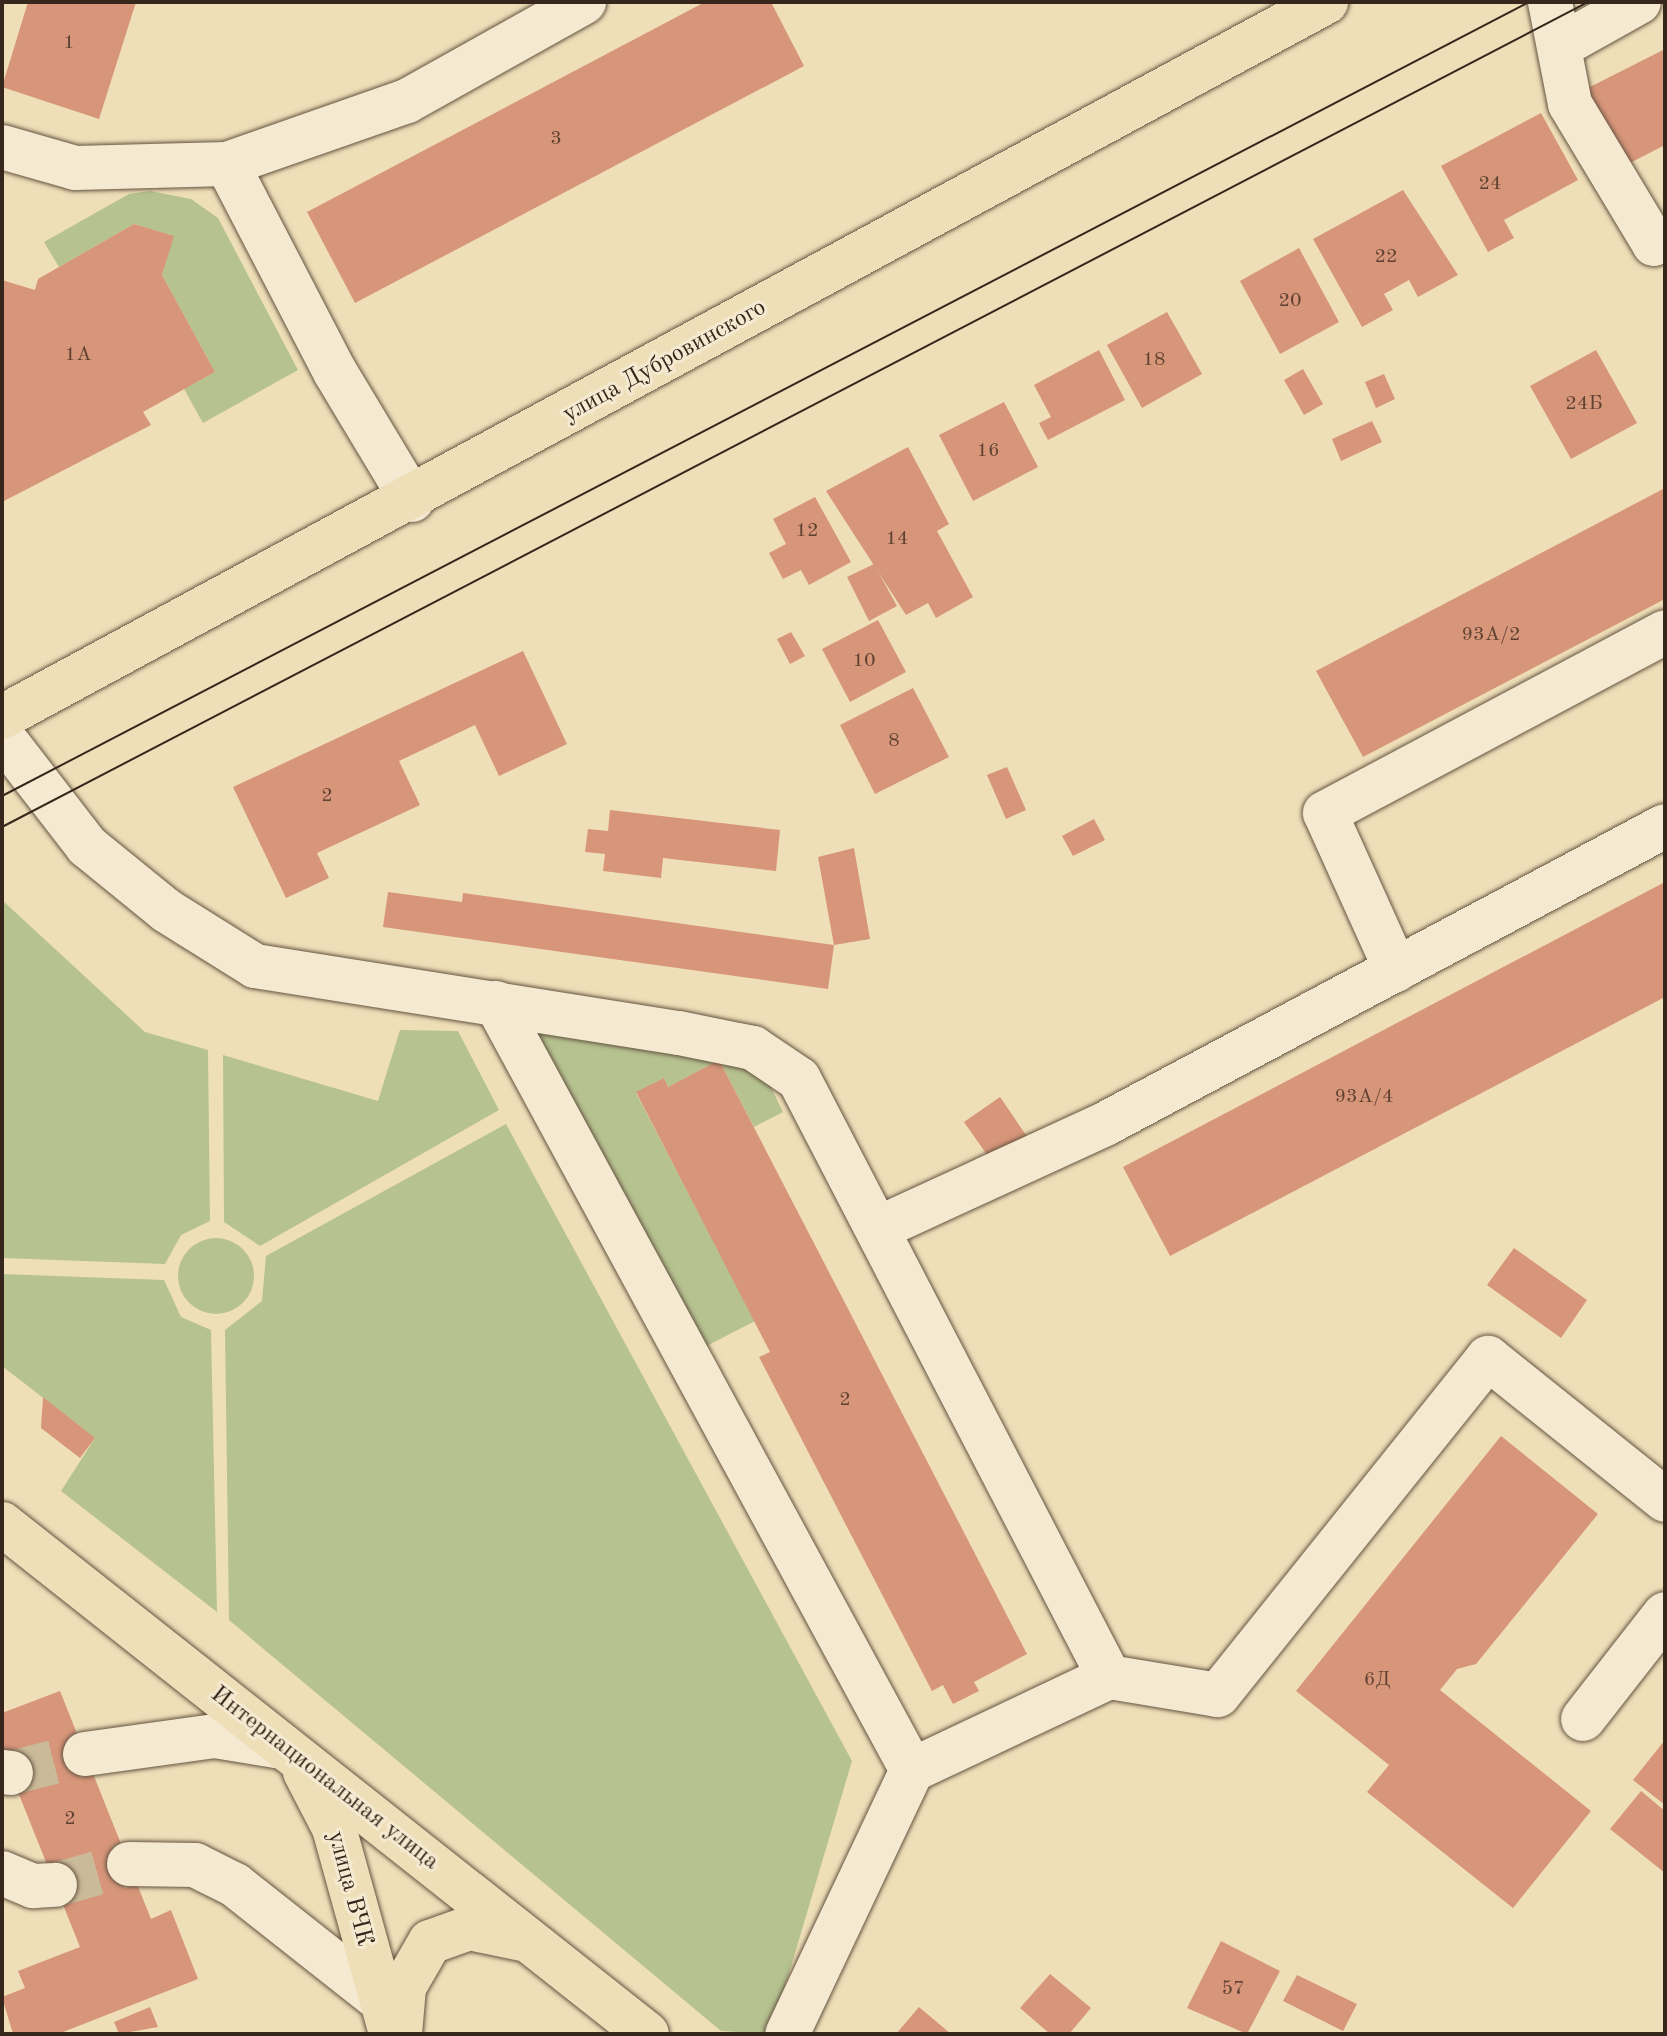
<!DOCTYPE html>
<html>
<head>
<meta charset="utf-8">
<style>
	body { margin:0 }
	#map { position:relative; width:1667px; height:2036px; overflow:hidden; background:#efdfb8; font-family:"Old Standard TT",serif }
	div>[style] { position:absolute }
	.green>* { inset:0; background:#b6c290 }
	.round { border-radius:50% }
	.building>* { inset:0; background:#d79579 }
	.minor-tunnel>* { height:44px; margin-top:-22px; transform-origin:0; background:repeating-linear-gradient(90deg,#caba99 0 44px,transparent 0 66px) }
	.roads { filter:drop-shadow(0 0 2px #655442) drop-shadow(0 0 2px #655442) }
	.minor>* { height:44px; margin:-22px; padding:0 22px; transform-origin:22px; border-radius:22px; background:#f5ead1 }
	.major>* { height:44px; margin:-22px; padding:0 22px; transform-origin:22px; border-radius:22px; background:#efdfb8 }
	.tram>* { height:2px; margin:-1px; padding:0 1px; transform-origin:1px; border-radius:1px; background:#37261b }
	span { translate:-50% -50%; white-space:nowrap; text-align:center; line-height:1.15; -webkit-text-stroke:6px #f5ead1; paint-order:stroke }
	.number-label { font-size:20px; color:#5f4232 }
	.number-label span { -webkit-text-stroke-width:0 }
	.street-label { font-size:24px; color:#37261b }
	.frame { position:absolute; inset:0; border:4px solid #37261b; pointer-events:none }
</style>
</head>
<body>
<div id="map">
	<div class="green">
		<i style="clip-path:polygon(150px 191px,191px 199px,218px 218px,298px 370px,203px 423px,184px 389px,215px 372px,162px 275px,173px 236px,134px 224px,59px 267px,44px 242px,129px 194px)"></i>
		<i style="clip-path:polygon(2px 900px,145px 1032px,208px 1050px,210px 1221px,181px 1235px,165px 1264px,2px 1258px)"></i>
		<i style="clip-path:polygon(526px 1025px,742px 1057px,766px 1077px,783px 1112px,754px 1127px,719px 1060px,668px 1087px,664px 1078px,636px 1093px,755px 1321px,699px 1350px)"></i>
		<i style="clip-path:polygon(400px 1030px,458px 1031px,499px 1110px,260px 1246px,224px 1222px,223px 1055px,378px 1101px)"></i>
		<i style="clip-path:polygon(506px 1124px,852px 1761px,771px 2034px,721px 2031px,229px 1620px,225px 1330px,262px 1301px,266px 1256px)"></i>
		<i class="round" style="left:178px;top:1238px;width:76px;height:76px"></i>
		<i style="clip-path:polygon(2px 1274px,164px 1280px,181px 1317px,211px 1330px,217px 1612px,61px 1491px,95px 1438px,2px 1366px)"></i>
	</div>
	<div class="building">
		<i style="clip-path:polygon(28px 2px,136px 2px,99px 119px,2px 87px)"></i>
		<i style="clip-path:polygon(705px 2px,771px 2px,804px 66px,355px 303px,307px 212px)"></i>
		<i style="clip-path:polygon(1665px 49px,1665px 145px,1626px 165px,1586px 89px)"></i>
		<i style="clip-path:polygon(1541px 113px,1578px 180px,1504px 220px,1514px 238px,1488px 252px,1441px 166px)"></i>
		<i style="clip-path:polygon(1403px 190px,1458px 275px,1418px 297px,1409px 280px,1384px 294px,1393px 310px,1362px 327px,1313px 239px)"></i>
		<i style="clip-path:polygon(134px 224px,174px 236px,162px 275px,215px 372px,143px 412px,151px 425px,2px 502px,2px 280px,35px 290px,38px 279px)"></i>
		<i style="clip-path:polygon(1299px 248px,1339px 322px,1280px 354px,1240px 281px)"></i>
		<i style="clip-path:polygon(1167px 312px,1202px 374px,1142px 408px,1107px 345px)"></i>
		<i style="clip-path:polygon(1099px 350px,1125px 400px,1048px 440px,1039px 423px,1051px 417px,1034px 385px)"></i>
		<i style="clip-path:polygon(1596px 350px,1637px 423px,1571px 459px,1530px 386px)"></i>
		<i style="clip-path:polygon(1303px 369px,1323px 404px,1304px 415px,1284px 380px)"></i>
		<i style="clip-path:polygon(1384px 374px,1395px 399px,1376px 408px,1365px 382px)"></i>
		<i style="clip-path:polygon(1004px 402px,1038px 467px,973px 501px,939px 435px)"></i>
		<i style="clip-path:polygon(1372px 421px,1382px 442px,1341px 461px,1332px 439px)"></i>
		<i style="clip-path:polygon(908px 447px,949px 524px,937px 531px,973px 597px,936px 618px,928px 603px,906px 615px,826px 491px)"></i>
		<i style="clip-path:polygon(1665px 488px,1665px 599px,1363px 757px,1316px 671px)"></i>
		<i style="clip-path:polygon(815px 497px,851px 562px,809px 585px,801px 570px,783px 579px,769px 553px,786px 544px,773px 519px)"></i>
		<i style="clip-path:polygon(874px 564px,897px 606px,869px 621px,847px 577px)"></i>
		<i style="clip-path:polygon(878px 620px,906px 672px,850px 702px,822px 649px)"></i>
		<i style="clip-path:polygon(791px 632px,805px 656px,790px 664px,777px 639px)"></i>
		<i style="clip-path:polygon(523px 651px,567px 744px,499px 776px,475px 725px,399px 761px,420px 805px,317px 853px,329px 878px,286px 898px,233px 787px)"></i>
		<i style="clip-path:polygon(913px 688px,949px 757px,875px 794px,840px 725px)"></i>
		<i style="clip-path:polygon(1007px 767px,1026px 810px,1006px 819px,987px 775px)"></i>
		<i style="clip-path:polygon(610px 810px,780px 830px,776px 871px,663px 858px,661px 878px,603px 871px,605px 854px,585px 852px,588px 829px,608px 831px)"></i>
		<i style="clip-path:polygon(1094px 819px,1105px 840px,1073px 856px,1062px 836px)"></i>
		<i style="clip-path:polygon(854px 848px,870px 939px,834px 945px,818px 857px)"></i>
		<i style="clip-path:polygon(1665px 882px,1665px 997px,1170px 1256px,1123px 1167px)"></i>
		<i style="clip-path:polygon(388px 892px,462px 902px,463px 893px,834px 945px,828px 989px,383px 927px)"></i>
		<i style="clip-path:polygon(719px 1060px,1027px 1654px,974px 1682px,979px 1691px,953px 1704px,943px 1685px,932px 1691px,759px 1357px,770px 1352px,636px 1092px,664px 1078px,668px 1087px)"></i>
		<i style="clip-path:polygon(1000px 1097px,1028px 1138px,992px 1162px,964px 1122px)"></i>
		<i style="clip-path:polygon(1514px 1248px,1587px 1300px,1561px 1338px,1487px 1285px)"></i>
		<i style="clip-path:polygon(43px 1397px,95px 1438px,80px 1458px,41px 1428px)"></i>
		<i style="clip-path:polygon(1501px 1436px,1598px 1514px,1476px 1664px,1457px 1669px,1440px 1690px,1591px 1811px,1513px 1908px,1367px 1792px,1389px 1765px,1296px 1691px)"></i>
		<i style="clip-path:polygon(60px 1691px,151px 1919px,171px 1910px,198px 1979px,58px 2034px,13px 2034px,2px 1997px,25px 1988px,18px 1971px,80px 1947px,2px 1752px,2px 1713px)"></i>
		<i style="clip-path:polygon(1665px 1740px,1665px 1805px,1633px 1780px)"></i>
		<i style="clip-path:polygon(1641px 1791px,1665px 1811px,1665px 1873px,1610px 1829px)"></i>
		<i style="clip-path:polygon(1221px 1941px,1280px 1971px,1247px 2034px,1187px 2008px)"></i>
		<i style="clip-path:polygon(1050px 1974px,1091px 2008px,1069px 2034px,1050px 2034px,1020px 2008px)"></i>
		<i style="clip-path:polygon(1297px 1975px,1357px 2004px,1343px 2031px,1283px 2001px)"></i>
		<i style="clip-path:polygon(150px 2007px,158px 2027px,119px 2034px,114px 2022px)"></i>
		<i style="clip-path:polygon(919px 2007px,951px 2034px,896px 2034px)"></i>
	</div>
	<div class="minor-tunnel">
		<i style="left:11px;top:1773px;width:76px;rotate:-14.4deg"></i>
		<i style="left:55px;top:1885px;width:77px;rotate:-15.8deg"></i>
	</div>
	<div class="roads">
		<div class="minor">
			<i style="left:1550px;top:2px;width:104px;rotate:78.9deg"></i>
			<i style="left:1570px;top:104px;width:163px;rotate:59deg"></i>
			<i style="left:1654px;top:244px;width:12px;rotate:-24deg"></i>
			<i style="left:1562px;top:45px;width:88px;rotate:-29.2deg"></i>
			<i style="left:2px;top:147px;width:76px;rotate:16deg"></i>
			<i style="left:75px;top:168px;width:152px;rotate:-1.5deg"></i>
			<i style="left:412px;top:500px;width:149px;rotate:-121deg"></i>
			<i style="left:335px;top:372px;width:234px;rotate:-117.4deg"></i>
			<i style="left:227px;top:164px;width:191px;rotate:-19.3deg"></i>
			<i style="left:407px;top:101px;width:203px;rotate:-29.2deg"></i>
			<i style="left:2px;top:736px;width:139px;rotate:52.3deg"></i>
			<i style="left:87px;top:846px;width:103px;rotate:39.1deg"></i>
			<i style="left:167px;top:911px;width:104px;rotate:32deg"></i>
			<i style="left:255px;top:966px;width:429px;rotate:9deg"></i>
			<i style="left:679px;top:1033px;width:76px;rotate:11.5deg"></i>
			<i style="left:753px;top:1048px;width:55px;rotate:34deg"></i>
			<i style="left:799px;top:1079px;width:674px;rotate:62.6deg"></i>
			<i style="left:1109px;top:1677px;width:218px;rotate:154.7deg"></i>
			<i style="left:1396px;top:970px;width:172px;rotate:-114.3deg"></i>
			<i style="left:1325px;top:813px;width:385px;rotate:-28deg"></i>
			<i style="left:496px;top:1003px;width:873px;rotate:61.53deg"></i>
			<i style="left:912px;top:1770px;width:292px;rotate:115.3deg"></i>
			<i style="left:879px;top:1228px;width:249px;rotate:-24.7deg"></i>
			<i style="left:1105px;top:1124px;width:634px;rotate:-28.02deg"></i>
			<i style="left:1109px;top:1677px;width:110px;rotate:9.4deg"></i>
			<i style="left:1218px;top:1695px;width:432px;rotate:-51.3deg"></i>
			<i style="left:1488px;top:1358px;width:227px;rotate:38.7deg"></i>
			<i style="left:1583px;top:1719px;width:133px;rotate:-52deg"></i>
			<i style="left:85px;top:1754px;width:131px;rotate:-7.9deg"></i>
			<i style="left:215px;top:1736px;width:68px;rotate:9.3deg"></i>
			<i style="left:2px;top:1772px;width:9px;rotate:6deg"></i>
			<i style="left:129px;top:1864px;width:66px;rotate:0.9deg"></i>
			<i style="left:195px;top:1865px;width:45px;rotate:26.6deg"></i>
			<i style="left:235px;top:1885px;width:182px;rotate:38.3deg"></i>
			<i style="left:2px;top:1873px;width:34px;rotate:23deg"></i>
			<i style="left:33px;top:1886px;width:22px;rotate:-3deg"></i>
		</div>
		<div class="major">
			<i style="left:2px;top:717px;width:1505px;rotate:-28.37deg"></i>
			<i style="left:2px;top:1524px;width:822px;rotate:38.33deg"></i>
			<i style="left:305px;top:1772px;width:63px;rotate:62.6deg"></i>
			<i style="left:334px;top:1828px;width:214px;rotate:74.5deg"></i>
			<i style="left:400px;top:2034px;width:47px;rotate:-85.1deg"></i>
			<i style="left:404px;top:1987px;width:52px;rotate:-60deg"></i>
			<i style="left:430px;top:1942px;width:41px;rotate:-19.7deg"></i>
			<i style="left:469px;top:1928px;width:54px;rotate:11.7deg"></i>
		</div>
	</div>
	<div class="tram">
		<i style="left:2px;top:796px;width:1721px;rotate:-27.47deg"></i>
		<i style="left:2px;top:827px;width:1788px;rotate:-27.48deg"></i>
	</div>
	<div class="number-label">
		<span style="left:69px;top:43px">1</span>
		<span style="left:556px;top:139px">3</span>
		<span style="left:1490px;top:184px">24</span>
		<span style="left:1386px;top:257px">22</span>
		<span style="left:1290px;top:301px">20</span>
		<span style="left:78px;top:355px">1А</span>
		<span style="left:1154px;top:360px">18</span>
		<span style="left:1584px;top:404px">24Б</span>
		<span style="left:988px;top:451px">16</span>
		<span style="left:807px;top:531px">12</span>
		<span style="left:897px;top:539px">14</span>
		<span style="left:1491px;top:635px">93А/2</span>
		<span style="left:864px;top:661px">10</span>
		<span style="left:894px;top:741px">8</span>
		<span style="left:327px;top:796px">2</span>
		<span style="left:1364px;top:1097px">93А/4</span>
		<span style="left:845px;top:1400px">2</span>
		<span style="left:1377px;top:1680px">6Д</span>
		<span style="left:70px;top:1819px">2</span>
		<span style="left:1233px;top:1989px">57</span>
	</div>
	<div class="street-label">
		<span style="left:665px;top:362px;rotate:-29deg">улица Дубровинского</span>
		<span style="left:324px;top:1779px;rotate:38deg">Интернациональная улица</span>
		<span style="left:349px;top:1889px;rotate:75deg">улица ВЧК</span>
	</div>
	<div class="frame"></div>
</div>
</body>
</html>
